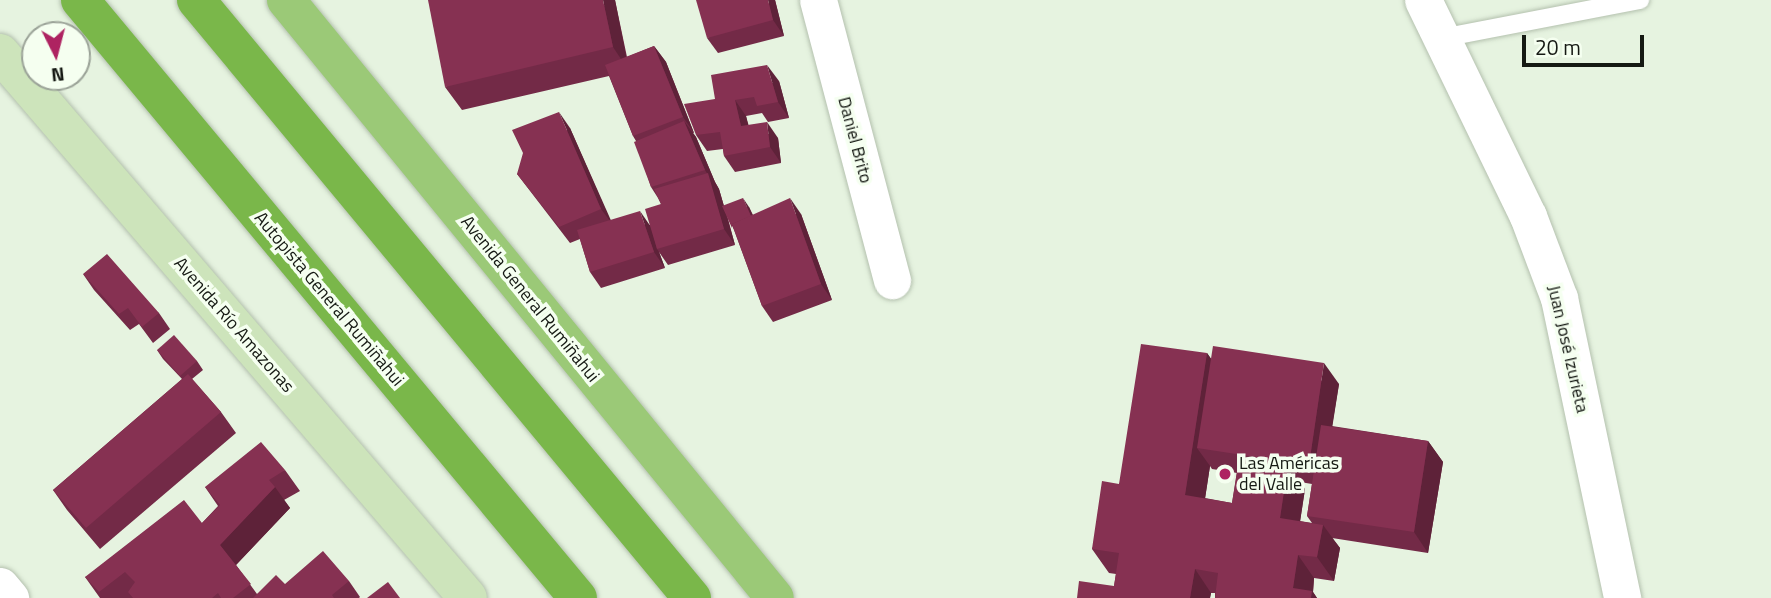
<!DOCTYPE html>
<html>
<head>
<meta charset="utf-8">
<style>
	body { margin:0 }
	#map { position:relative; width:1771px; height:598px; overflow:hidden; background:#e6f3e0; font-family:"Titillium Web",sans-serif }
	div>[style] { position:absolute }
	.roads { filter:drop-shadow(0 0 2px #b4c1ae) drop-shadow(0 0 2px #b4c1ae) }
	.service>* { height:18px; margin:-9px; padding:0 9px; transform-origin:9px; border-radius:9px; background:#fff }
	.minor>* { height:37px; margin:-18.5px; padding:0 18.5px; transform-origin:18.5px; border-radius:18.5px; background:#fff }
	.secondary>* { height:38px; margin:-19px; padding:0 19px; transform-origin:19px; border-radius:19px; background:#cde4bb }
	.primary>* { height:38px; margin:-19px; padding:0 19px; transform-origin:19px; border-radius:19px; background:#9bc977 }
	.trunk>* { height:38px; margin:-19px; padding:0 19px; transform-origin:19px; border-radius:19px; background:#7ab74a }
	.wall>* { inset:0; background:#732a47 }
	.shaded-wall>* { inset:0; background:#5e2239 }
	.building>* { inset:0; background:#863152 }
	.dots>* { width:19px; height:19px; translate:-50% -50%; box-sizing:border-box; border:4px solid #f5fff0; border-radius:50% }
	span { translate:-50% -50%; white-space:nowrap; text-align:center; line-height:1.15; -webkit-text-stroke:7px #f5fff0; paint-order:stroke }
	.street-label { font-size:18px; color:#151913 }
	.poi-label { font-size:18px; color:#151913 }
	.left { translate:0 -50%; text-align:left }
	.north { position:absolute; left:21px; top:21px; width:70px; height:70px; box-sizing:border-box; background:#f5fff0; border:2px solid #9ba398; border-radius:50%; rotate:174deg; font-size:19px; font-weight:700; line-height:28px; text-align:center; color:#151913 }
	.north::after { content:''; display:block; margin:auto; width:24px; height:32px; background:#ae2361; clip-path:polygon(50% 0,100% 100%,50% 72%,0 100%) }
	.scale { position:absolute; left:1522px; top:35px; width:122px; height:32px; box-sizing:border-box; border:4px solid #151913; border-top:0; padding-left:9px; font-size:21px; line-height:24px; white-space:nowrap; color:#151913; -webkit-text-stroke:5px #f5fff0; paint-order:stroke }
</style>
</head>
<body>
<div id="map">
	<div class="roads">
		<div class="service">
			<i style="left:1437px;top:39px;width:207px;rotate:-10.9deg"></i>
		</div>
		<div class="minor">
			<i style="left:818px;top:0;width:290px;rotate:75.2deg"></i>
			<i style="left:1423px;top:0;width:240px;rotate:64.1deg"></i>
			<i style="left:1528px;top:216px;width:88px;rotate:69.3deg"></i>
			<i style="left:1559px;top:298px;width:307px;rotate:78.1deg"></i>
			<i style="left:0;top:586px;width:16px;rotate:50deg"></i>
		</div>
		<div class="secondary">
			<i style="left:0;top:53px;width:718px;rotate:49.35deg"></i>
		</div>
		<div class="primary">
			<i style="left:286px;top:0;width:772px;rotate:50.73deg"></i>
		</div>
		<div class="trunk">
			<i style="left:80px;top:0;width:778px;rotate:50.21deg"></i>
			<i style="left:196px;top:0;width:777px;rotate:50.33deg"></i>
		</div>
	</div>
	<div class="wall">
		<i style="clip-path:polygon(615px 0,627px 57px,654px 46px,666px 62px,694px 133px,693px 133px,696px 137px,715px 182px,719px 189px,724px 206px,749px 207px,753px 215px,801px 214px,832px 300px,773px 322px,762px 306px,734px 230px,727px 215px,735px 245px,668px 265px,659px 252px,665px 268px,601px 288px,590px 272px,580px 239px,570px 243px,517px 174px,570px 128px,610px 220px,650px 225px,661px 204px,658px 198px,651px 187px,636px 141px,633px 136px,609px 76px,462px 110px,445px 87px)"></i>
		<i style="clip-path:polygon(775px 0,784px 36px,718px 53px,707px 38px)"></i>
		<i style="clip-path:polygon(779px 81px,789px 118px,768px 122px,762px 113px,746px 116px,748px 125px,778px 138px,781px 163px,735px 172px,724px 156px,723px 149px,707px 151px,696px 135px,715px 99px)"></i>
		<i style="clip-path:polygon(83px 274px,159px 313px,170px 329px,153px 343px,139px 324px,130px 330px,94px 290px)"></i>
		<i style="clip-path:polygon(157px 350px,197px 361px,203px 370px,192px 379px,221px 412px,236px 433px,100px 549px,67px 510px,53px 490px,182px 379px,163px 359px)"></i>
		<i style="clip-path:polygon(evenodd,1207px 353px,1211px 359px,1339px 384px,1332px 426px,1428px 441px,1443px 462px,1428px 553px,1332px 538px,1340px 548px,1334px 581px,1314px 578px,1313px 592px,1317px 598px,1215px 598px,1215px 593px,1211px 593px,1210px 598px,1077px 598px,1114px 586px,1116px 574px,1109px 573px,1092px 549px,1119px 484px,1207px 353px,1210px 466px,1212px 469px,1237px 473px,1232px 503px,1205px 498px,1210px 466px,1207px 353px,1300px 482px,1312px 484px,1307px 516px,1312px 523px,1300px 521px,1305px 489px,1300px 482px)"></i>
		<i style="clip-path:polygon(285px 470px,300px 491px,284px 500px,290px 508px,236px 565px,257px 594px,285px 584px,349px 581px,360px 597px,359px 598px,100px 598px,85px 577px,202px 523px,218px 506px,205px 487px)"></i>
	</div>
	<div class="shaded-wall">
		<i style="clip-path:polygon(603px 0,615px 0,629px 71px,613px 47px)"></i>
		<i style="clip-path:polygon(768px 0,775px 0,784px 36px,773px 20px)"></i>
		<i style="clip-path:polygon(654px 46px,666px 62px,694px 133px,683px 117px)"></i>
		<i style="clip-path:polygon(767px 65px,779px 81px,789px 118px,778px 102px)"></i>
		<i style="clip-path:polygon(735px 100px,746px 116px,753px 141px,741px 126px)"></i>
		<i style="clip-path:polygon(559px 112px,570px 128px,613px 225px,601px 209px)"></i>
		<i style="clip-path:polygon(684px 121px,696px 137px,715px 182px,719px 189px,735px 245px,724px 229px,708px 175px,705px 170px)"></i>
		<i style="clip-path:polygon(767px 122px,778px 138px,781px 163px,770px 147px)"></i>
		<i style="clip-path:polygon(743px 198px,749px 207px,758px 228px,752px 219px)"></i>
		<i style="clip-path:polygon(790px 198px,801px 214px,832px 300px,821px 284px)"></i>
		<i style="clip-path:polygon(640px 211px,651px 227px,657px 249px,659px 252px,665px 268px,654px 252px)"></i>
		<i style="clip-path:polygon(1207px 353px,1224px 377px,1197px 448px,1210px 466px,1202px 519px,1185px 495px)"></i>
		<i style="clip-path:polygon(1324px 363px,1339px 384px,1323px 486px,1309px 465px)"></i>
		<i style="clip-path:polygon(1428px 441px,1443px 462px,1428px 553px,1414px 532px)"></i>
		<i style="clip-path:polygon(1288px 465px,1305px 489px,1297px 542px,1280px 518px)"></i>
		<i style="clip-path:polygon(275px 487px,290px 508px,235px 566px,220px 545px)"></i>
		<i style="clip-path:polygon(1323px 525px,1340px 548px,1334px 581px,1317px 557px)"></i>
		<i style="clip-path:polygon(1298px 555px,1314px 578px,1313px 592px,1317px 598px,1300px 598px,1293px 588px)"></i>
		<i style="clip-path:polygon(1195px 569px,1211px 593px,1210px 598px,1190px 598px)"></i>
	</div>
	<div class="building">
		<i style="clip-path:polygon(428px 0,603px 0,613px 47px,445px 87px)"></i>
		<i style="clip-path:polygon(696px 0,768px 0,773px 20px,707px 38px)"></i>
		<i style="clip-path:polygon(654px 46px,683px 117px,633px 136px,605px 65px)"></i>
		<i style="clip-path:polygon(767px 65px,778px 102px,757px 106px,754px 97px,735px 100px,741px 126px,767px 122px,770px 147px,724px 156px,720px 132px,696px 135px,684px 104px,715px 99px,711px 75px)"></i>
		<i style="clip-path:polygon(559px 112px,601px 209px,559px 227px,517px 174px,523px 153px,512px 130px)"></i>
		<i style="clip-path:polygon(684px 121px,705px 170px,651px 187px,634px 142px)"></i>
		<i style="clip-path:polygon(708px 173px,724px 229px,657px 249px,645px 209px,661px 204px,654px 189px)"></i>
		<i style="clip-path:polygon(743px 198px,751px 216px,732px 224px,732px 228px,722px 206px)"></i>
		<i style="clip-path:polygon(790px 198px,821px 284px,762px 306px,732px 224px)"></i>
		<i style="clip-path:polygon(640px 211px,654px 252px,590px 272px,577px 230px)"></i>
		<i style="clip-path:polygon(107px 254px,159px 313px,142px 327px,128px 308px,119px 314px,83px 274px)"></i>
		<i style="clip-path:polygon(174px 335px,197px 361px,180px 376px,157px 350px)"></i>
		<i style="clip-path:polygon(1141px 344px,1207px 353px,1185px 495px,1232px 503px,1239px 458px,1288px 465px,1280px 518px,1323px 525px,1317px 557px,1298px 555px,1293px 588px,1312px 591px,1311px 598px,1215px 598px,1218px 573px,1195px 569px,1190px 598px,1077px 598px,1079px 581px,1114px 586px,1119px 553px,1092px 549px,1102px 481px,1119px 484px)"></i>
		<i style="clip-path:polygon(1213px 346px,1324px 363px,1309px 465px,1197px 448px)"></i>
		<i style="clip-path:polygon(188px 374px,221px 412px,86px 528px,53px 490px)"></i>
		<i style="clip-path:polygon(1321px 425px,1428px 441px,1414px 532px,1307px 516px)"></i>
		<i style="clip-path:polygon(261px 442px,285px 470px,269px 480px,275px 487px,220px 545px,251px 584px,233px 598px,221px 598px,218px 593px,212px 598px,133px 598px,128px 592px,135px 582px,125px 572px,99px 592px,85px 577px,184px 500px,202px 523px,220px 505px,205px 487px)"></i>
		<i style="clip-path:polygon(323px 551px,349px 581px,332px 595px,334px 598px,253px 598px,276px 575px,285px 584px)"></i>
		<i style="clip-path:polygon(388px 582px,400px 598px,367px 598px)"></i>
	</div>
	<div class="dots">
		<i style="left:1225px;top:474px;background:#ae2361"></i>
	</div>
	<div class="street-label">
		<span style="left:855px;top:140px;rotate:75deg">Daniel Brito</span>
		<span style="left:329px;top:299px;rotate:50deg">Autopista General Rumiñahui</span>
		<span style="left:530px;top:299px;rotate:51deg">Avenida General Rumiñahui</span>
		<span style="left:234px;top:325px;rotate:49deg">Avenida Río Amazonas</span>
		<span style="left:1568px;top:349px;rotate:77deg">Juan José Izurieta</span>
	</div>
	<div class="poi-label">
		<span class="left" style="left:1239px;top:474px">Las Américas<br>del Valle</span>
	</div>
	<div class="north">N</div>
	<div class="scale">20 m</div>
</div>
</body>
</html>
